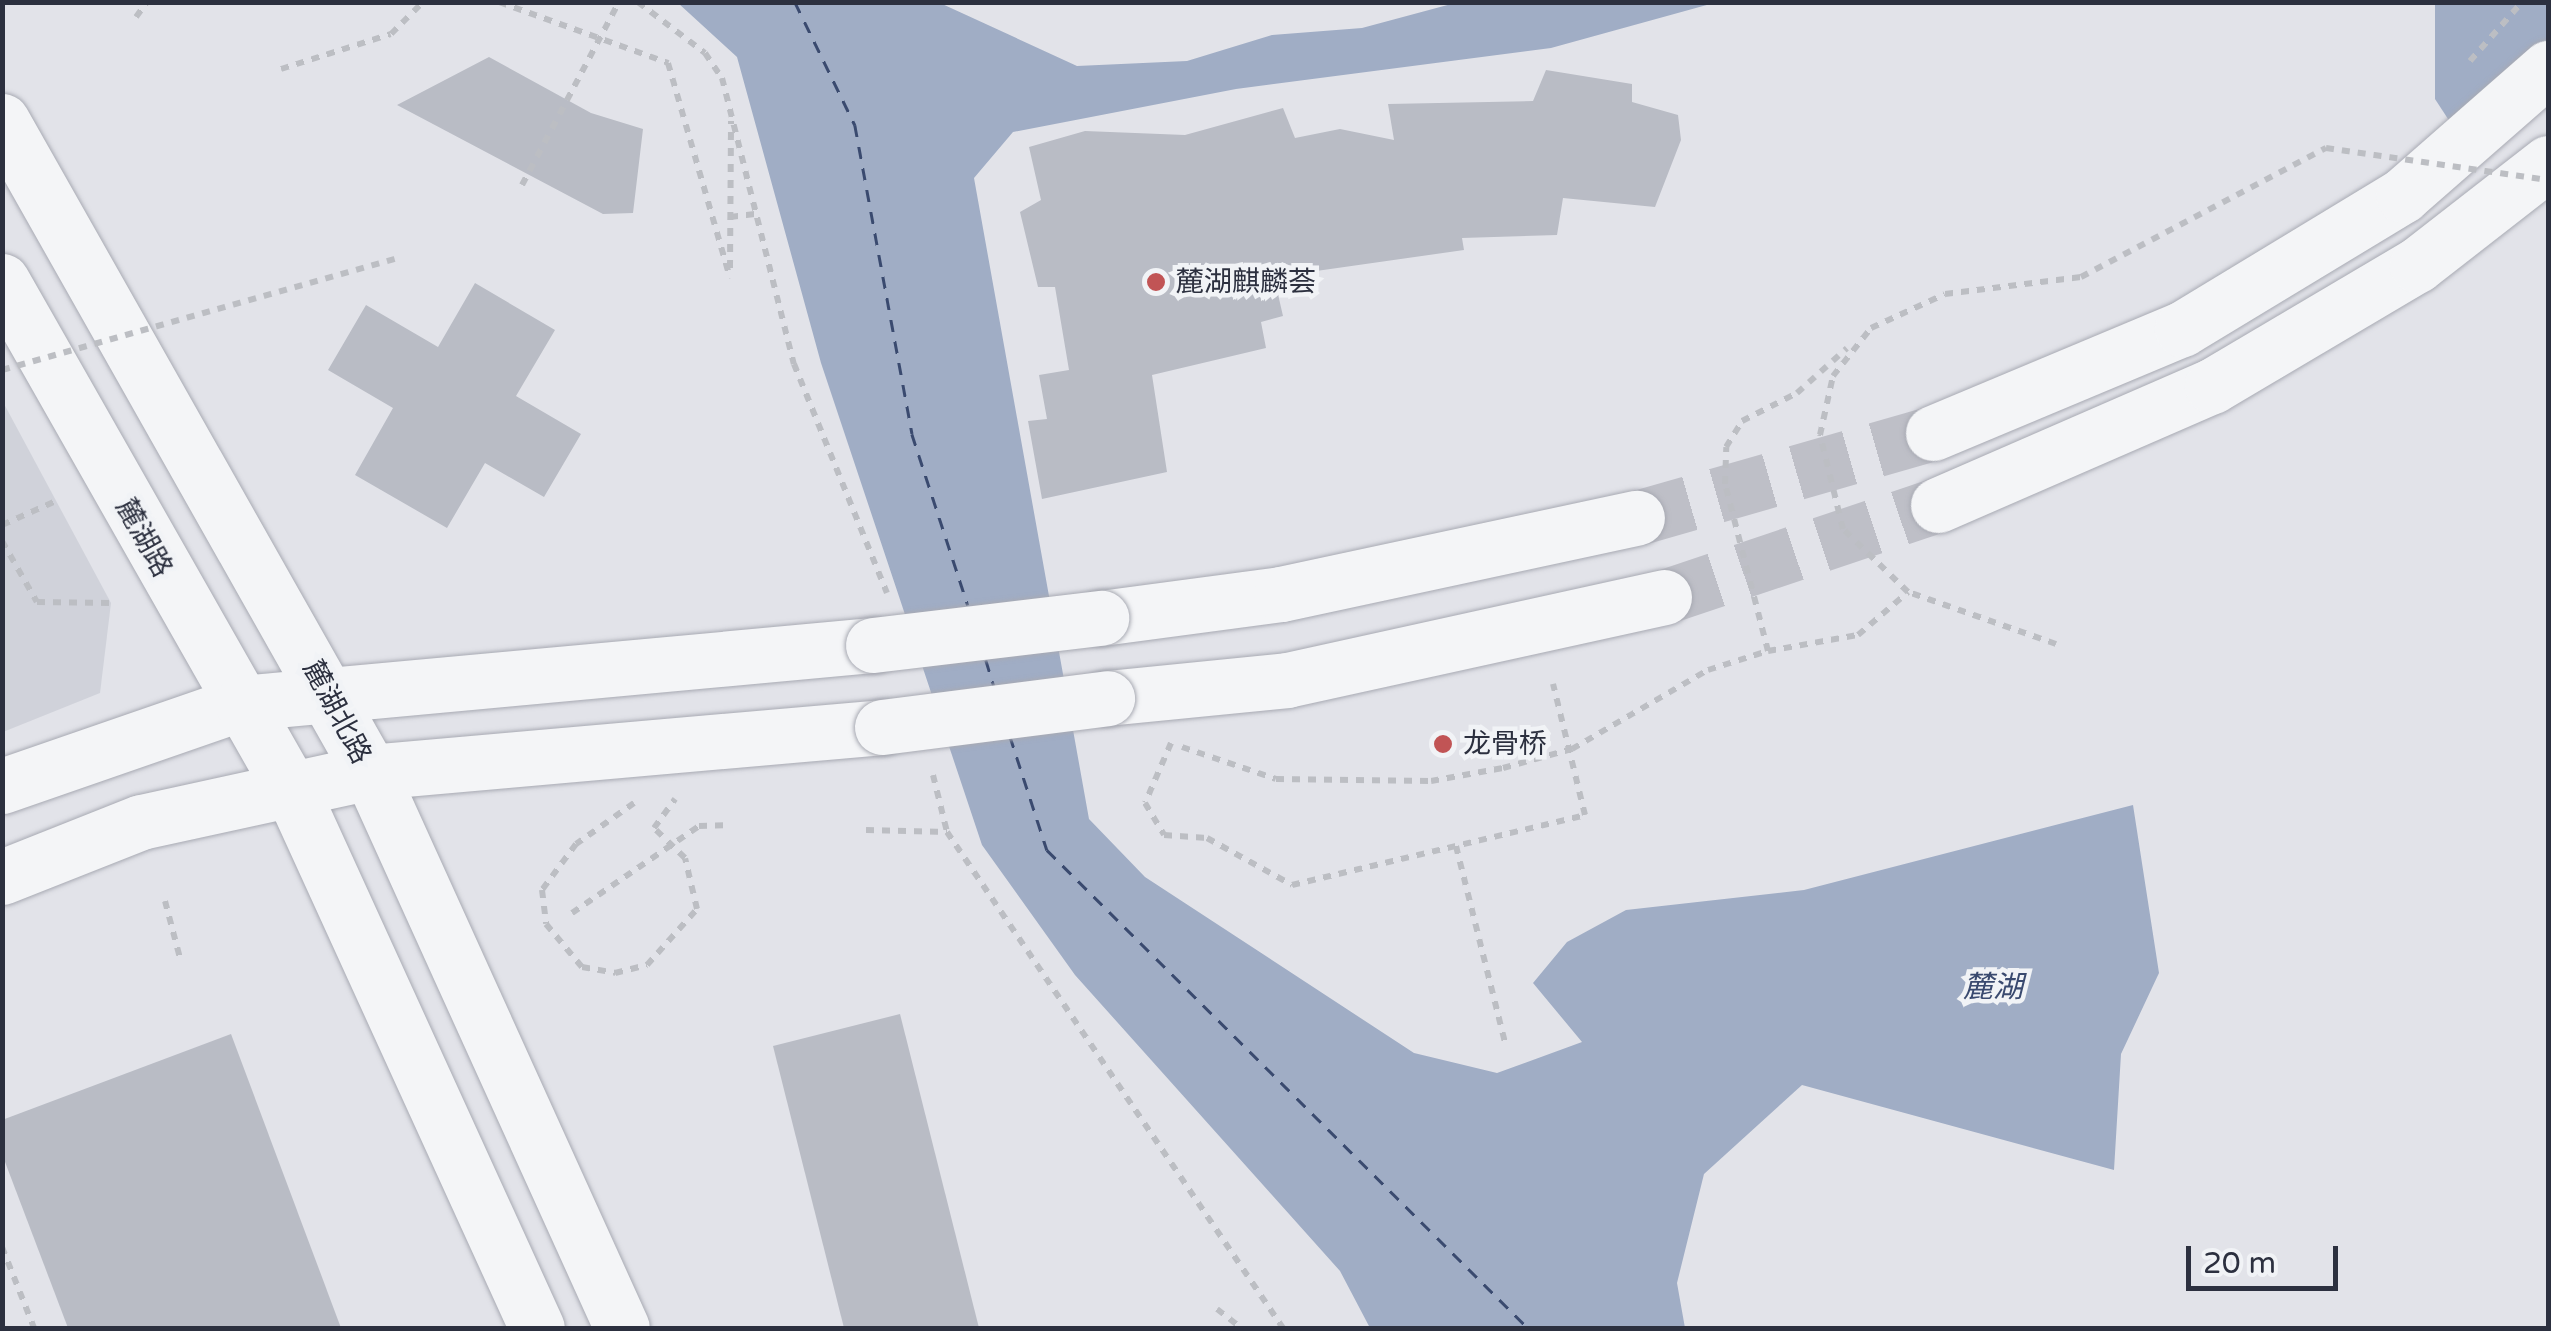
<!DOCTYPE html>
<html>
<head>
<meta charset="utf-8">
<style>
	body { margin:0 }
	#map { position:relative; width:2551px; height:1331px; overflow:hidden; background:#e2e3e9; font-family:"Varela Round","Noto Sans SC",sans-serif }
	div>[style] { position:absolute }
	.built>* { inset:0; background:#d0d2da }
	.water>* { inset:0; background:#a0adc5 }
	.ferry>* { height:2.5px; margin-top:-1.25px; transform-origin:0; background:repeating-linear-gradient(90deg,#3a4a6f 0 12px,transparent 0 22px) }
	.building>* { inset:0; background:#b9bcc5 }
	.minor-tunnel>* { height:55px; margin-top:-27.5px; transform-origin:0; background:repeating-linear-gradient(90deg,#bebfc7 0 55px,transparent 0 83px) }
	.path>* { height:6px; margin-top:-3px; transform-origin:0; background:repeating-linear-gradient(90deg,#bcbec3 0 8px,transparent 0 16px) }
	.roads { filter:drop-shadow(0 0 2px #a8aab3) drop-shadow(0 0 2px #a8aab3) }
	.minor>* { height:55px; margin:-27.5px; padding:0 27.5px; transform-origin:27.5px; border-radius:27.5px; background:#f4f5f7 }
	.path-bridge>* { height:6px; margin-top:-3px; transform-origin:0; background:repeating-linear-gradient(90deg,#bcbec3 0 8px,transparent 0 16px) }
	.bridges { filter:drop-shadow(0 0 2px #a8aab3) drop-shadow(0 0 2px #a8aab3) }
	.minor-bridge>* { height:55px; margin:-27.5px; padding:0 27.5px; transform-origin:27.5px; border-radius:27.5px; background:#f4f5f7 }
	.dots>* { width:28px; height:28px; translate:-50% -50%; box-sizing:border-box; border:5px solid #f1f3f6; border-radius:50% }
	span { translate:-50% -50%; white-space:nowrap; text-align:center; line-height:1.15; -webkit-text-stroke:9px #f1f3f6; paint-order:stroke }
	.poi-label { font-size:28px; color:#2c303f }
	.left { translate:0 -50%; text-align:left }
	.street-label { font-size:28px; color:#2c303f }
	.water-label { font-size:30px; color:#3a4a6f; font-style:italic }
	.frame { position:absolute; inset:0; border:5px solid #2c303f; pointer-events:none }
	.scale { position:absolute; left:2186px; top:1246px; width:152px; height:45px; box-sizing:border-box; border:5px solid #2c303f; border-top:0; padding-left:12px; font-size:30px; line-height:35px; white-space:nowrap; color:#2c303f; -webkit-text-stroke:8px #f1f3f6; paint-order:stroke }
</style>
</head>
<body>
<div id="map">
	<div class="built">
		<i style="clip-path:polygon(3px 402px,111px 603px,100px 693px,3px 732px)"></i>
	</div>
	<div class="water">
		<i style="clip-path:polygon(678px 3px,940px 3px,1077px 66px,1187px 61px,1272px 35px,1362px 28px,1455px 3px,1714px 3px,1551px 48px,1236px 89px,1013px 132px,974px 178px,1089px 819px,1145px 877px,1414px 1053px,1497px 1073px,1582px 1042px,1533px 983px,1567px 942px,1626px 910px,1804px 890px,2133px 805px,2159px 973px,2121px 1054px,2114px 1170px,1802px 1085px,1704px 1174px,1677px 1283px,1685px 1328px,1370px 1328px,1340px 1271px,1075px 975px,982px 845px,821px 363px,737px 57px)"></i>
		<i style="clip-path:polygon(2435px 3px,2548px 3px,2548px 39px,2450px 122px,2435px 99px)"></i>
	</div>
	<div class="ferry">
		<i style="left:795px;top:2px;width:137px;rotate:64deg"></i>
		<i style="left:855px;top:125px;width:314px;rotate:79.5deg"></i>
		<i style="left:912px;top:434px;width:180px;rotate:71.9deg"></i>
		<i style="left:986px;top:660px;width:27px;rotate:73deg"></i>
		<i style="left:1010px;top:736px;width:120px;rotate:72deg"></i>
		<i style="left:1047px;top:850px;width:678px;rotate:44.82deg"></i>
	</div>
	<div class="building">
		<i style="clip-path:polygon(489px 57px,591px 113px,643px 129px,633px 213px,603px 214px,397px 105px)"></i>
		<i style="clip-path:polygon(1546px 70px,1632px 84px,1632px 102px,1678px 115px,1681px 140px,1655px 207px,1563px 198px,1557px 235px,1462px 238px,1464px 250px,1274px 277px,1283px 316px,1261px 322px,1266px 348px,1152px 375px,1167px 472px,1042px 499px,1028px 421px,1047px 419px,1039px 375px,1069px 370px,1055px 287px,1038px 287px,1020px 212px,1041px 200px,1029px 147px,1085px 131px,1185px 135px,1283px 108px,1295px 138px,1340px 129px,1394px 140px,1388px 104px,1533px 101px)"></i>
		<i style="clip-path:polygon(475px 283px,555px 330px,516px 396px,581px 434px,544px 497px,485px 463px,447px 528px,355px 475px,393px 408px,328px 370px,366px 305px,438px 347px)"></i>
		<i style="clip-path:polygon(900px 1014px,979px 1328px,844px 1328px,773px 1046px)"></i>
		<i style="clip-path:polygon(231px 1034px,341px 1328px,68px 1328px,2px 1154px,2px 1120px)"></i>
	</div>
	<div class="minor-tunnel">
		<i style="left:1637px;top:518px;width:308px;rotate:-16deg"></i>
		<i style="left:1664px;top:597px;width:289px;rotate:-18.6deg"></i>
	</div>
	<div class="path">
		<i style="left:499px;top:2px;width:180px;rotate:19.8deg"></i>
		<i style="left:668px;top:63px;width:224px;rotate:73.9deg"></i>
		<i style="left:638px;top:2px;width:84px;rotate:37.3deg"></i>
		<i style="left:705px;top:53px;width:30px;rotate:56deg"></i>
		<i style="left:722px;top:78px;width:295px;rotate:75.9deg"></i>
		<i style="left:794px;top:364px;width:247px;rotate:67.9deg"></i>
		<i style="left:136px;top:17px;width:19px;rotate:-54deg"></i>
		<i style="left:2470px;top:61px;width:79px;rotate:-48.6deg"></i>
		<i style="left:281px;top:69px;width:115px;rotate:-17.7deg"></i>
		<i style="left:391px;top:34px;width:45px;rotate:-45deg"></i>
		<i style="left:522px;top:185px;width:207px;rotate:-62.1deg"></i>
		<i style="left:730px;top:217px;width:31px;rotate:-7deg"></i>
		<i style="left:730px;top:268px;width:147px;rotate:-89.6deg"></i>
		<i style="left:2px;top:525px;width:59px;rotate:-24deg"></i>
		<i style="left:2px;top:541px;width:70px;rotate:60.2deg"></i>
		<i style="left:37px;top:602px;width:74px;rotate:0.8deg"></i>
		<i style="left:1768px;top:651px;width:91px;rotate:-10.1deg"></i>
		<i style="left:1858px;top:635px;width:66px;rotate:-40.7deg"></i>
		<i style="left:1171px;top:743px;width:65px;rotate:113.4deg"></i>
		<i style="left:1145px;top:803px;width:37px;rotate:59deg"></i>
		<i style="left:1164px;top:835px;width:43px;rotate:4deg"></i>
		<i style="left:1207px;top:838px;width:97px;rotate:28.9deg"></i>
		<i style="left:1292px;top:885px;width:301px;rotate:-13.4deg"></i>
		<i style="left:1585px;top:815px;width:135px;rotate:-103.7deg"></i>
		<i style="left:1182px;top:747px;width:99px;rotate:18.8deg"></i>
		<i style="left:933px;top:775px;width:59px;rotate:76.2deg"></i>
		<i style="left:947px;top:832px;width:599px;rotate:55.89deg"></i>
		<i style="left:634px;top:803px;width:71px;rotate:144.7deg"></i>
		<i style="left:576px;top:844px;width:57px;rotate:126.5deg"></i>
		<i style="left:542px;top:890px;width:34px;rotate:83deg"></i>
		<i style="left:546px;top:924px;width:56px;rotate:50.1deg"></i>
		<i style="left:582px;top:967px;width:34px;rotate:10deg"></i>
		<i style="left:615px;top:973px;width:33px;rotate:-14deg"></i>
		<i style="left:647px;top:965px;width:75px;rotate:-48.2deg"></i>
		<i style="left:697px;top:909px;width:52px;rotate:-103.2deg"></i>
		<i style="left:685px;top:858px;width:43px;rotate:-135.9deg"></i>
		<i style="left:654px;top:828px;width:36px;rotate:-54deg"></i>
		<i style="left:866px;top:830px;width:81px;rotate:1.4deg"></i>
		<i style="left:1456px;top:846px;width:207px;rotate:76deg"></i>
		<i style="left:165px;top:901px;width:59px;rotate:75.3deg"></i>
		<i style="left:572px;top:913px;width:154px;rotate:-34.4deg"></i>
		<i style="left:699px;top:826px;width:25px;rotate:-2deg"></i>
		<i style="left:2px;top:1247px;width:87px;rotate:68.4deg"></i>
		<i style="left:1217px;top:1309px;width:31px;rotate:38deg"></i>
	</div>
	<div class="roads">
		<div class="minor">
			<i style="left:2px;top:121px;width:748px;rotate:60.52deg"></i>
			<i style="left:370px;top:772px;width:610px;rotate:65.62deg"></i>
			<i style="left:2px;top:281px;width:587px;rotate:60.38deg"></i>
			<i style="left:292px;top:791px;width:590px;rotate:65.48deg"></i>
			<i style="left:1933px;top:433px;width:270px;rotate:-22.7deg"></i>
			<i style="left:2182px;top:329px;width:258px;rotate:-31.2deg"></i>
			<i style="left:2403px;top:195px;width:193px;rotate:-41.2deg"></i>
			<i style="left:1938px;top:505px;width:299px;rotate:-23.5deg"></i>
			<i style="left:2212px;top:386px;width:238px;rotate:-30.6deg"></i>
			<i style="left:2417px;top:265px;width:166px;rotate:-37.9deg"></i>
			<i style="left:1101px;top:618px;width:182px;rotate:-7.6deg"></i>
			<i style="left:1281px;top:594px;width:364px;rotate:-12.1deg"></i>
			<i style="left:1107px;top:698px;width:181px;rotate:-5.7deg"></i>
			<i style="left:1287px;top:680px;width:386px;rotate:-12.4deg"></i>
			<i style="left:2px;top:786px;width:254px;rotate:-19.1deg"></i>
			<i style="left:242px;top:703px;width:634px;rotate:-5.25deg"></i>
			<i style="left:2px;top:877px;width:149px;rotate:-21.6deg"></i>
			<i style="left:141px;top:822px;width:234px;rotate:-12.3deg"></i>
			<i style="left:370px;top:772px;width:514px;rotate:-5.02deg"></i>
		</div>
	</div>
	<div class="path-bridge">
		<i style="left:2px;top:370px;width:412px;rotate:-15.8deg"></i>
		<i style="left:2056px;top:644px;width:157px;rotate:-160.6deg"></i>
		<i style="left:1908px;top:592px;width:91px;rotate:-135.9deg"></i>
		<i style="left:1843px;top:529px;width:97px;rotate:-103.7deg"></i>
		<i style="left:1820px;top:435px;width:60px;rotate:-77.6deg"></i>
		<i style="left:1833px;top:376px;width:61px;rotate:-51.6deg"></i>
		<i style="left:1871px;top:328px;width:81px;rotate:-24.7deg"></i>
		<i style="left:1945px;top:294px;width:137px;rotate:-7.1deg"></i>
		<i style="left:2081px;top:277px;width:277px;rotate:-27.8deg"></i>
		<i style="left:2326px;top:148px;width:224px;rotate:8.2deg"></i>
		<i style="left:1276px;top:779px;width:155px;rotate:0.7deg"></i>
		<i style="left:1431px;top:781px;width:73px;rotate:-10.2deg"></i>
		<i style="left:1503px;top:768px;width:72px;rotate:-15.4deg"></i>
		<i style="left:1572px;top:749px;width:157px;rotate:-30.2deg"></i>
		<i style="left:1708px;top:670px;width:63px;rotate:-17.6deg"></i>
		<i style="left:1768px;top:651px;width:172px;rotate:-104.4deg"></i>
		<i style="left:1725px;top:484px;width:37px;rotate:-88deg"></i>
		<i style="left:1726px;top:447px;width:31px;rotate:-58deg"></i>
		<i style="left:1742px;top:421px;width:62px;rotate:-27deg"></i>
		<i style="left:1797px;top:393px;width:67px;rotate:-42deg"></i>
	</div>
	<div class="bridges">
		<div class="minor-bridge">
			<i style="left:873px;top:645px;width:230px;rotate:-6.8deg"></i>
			<i style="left:882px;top:727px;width:227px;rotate:-7.3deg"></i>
		</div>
	</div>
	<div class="dots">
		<i style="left:1156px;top:282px;background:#c15455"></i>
		<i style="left:1443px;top:744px;background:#c15455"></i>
	</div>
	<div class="poi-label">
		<span class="left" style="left:1176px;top:282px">麓湖麒麟荟</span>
		<span class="left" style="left:1463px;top:744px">龙骨桥</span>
	</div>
	<div class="street-label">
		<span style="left:144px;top:538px;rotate:61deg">麓湖路</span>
		<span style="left:337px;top:712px;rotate:62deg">麓湖北路</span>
	</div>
	<div class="water-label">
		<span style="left:1993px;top:988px">麓湖</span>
	</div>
	<div class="frame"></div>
	<div class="scale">20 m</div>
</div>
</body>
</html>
